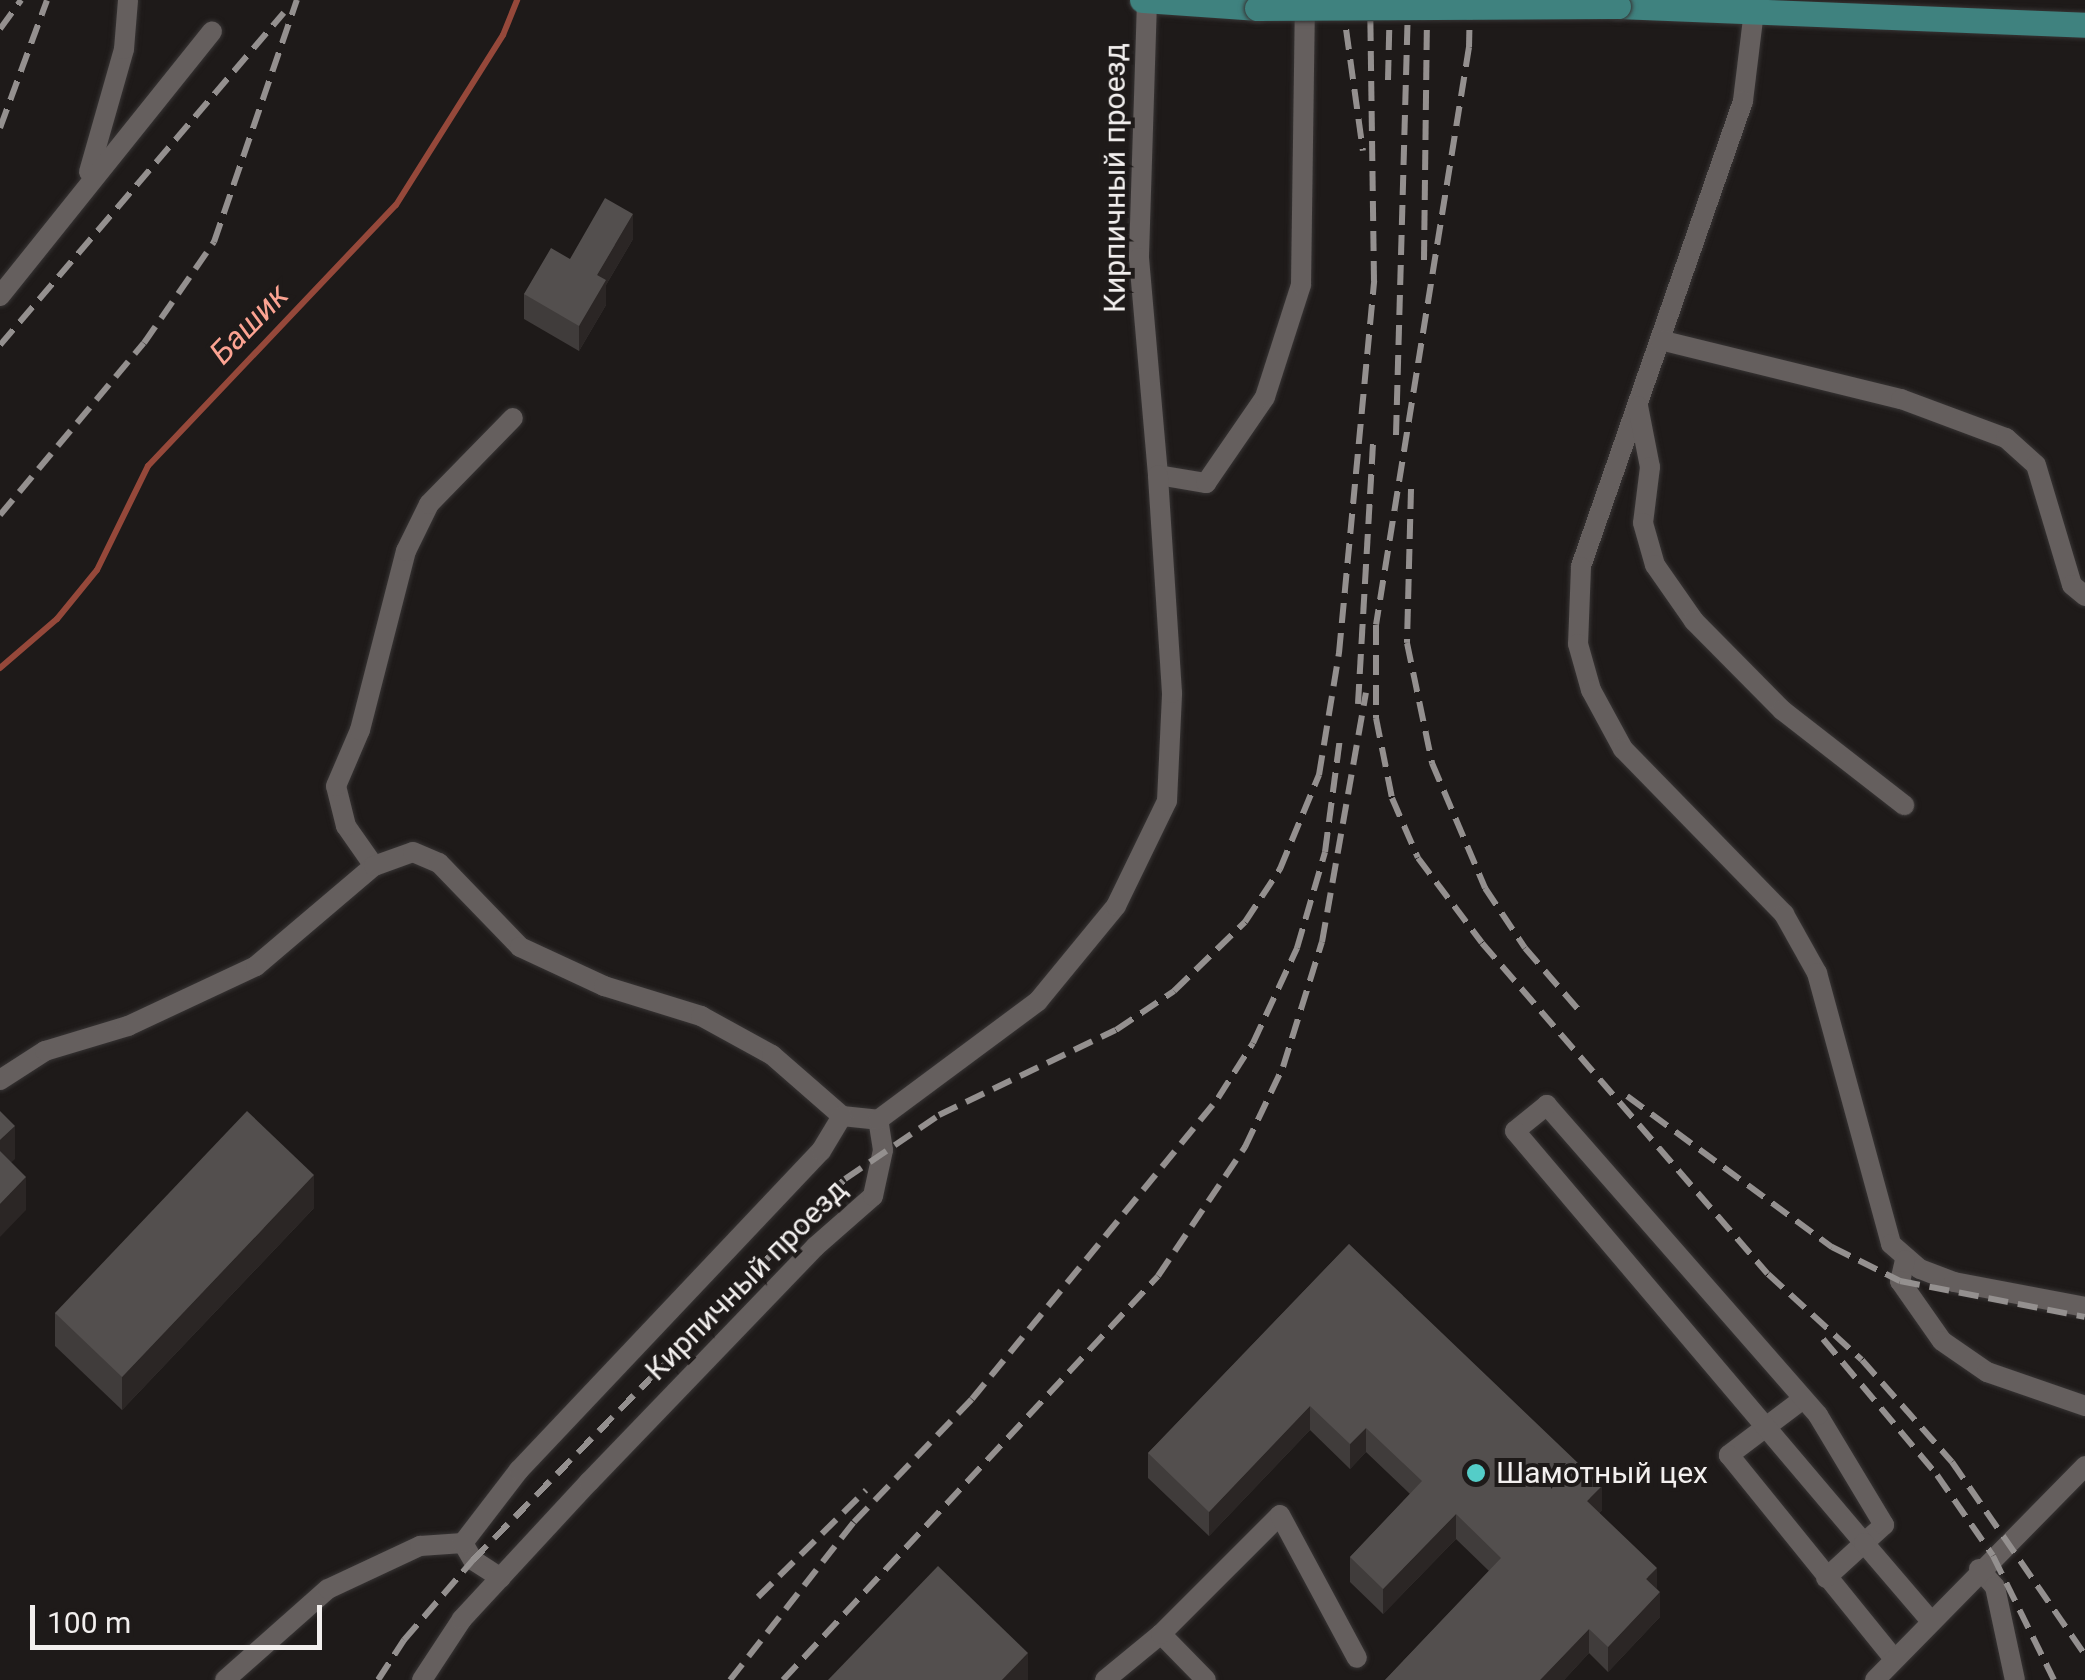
<!DOCTYPE html>
<html>
<head>
<meta charset="utf-8">
<style>
	body { margin:0 }
	#map { position:relative; width:2085px; height:1680px; overflow:hidden; background:#1e1a19; font-family:Roboto,sans-serif }
	div>[style] { position:absolute }
	.stream>* { height:6px; margin:-3px; padding:0 3px; transform-origin:3px; border-radius:3px; background:#95483a }
	.roads { filter:drop-shadow(0 0 2px #373434) drop-shadow(0 0 2px #373434) }
	.minor>* { height:20px; margin:-10px; padding:0 10px; transform-origin:10px; border-radius:10px; background:#655f5e }
	.major>* { height:25px; margin:-12.5px; padding:0 12.5px; transform-origin:12.5px; border-radius:12.5px; background:#3f827f }
	.rail>* { height:6px; margin-top:-3px; transform-origin:0; background:repeating-linear-gradient(90deg,#94908f 0 20px,transparent 0 30px) }
	.bridges { filter:drop-shadow(0 0 2px #373434) drop-shadow(0 0 2px #373434) }
	.major-bridge>* { height:25px; margin:-12.5px; padding:0 12.5px; transform-origin:12.5px; border-radius:12.5px; background:#3f827f }
	.wall>* { inset:0; background:#403c3b }
	.shaded-wall>* { inset:0; background:#2b2625 }
	.building>* { inset:0; background:#534f4e }
	.dots>* { width:28px; height:28px; translate:-50% -50%; box-sizing:border-box; border:5px solid #1e1a19; border-radius:50% }
	span { translate:-50% -50%; white-space:nowrap; text-align:center; line-height:1.15; -webkit-text-stroke:8px #1e1a19; paint-order:stroke }
	.street-label { font-size:30px; color:#f2efee }
	.poi-label { font-size:30px; color:#f2efee }
	.left { translate:0 -50%; text-align:left }
	.water-label { font-size:32px; color:#fca392; font-style:italic }
	.scale { position:absolute; left:30px; top:1605px; width:292px; height:45px; box-sizing:border-box; border:5px solid #f2efee; border-top:0; padding-left:12px; font-size:30px; line-height:35px; white-space:nowrap; color:#f2efee; -webkit-text-stroke:8px #1e1a19; paint-order:stroke }
</style>
</head>
<body>
<div id="map">
	<div class="stream">
		<i style="left:0;top:668px;width:75px;rotate:-40.7deg"></i>
		<i style="left:57px;top:619px;width:63px;rotate:-50.8deg"></i>
		<i style="left:97px;top:570px;width:116px;rotate:-63.9deg"></i>
		<i style="left:148px;top:466px;width:360px;rotate:-46.5deg"></i>
		<i style="left:396px;top:205px;width:201px;rotate:-57.8deg"></i>
		<i style="left:503px;top:35px;width:38px;rotate:-68deg"></i>
	</div>
	<div class="roads">
		<div class="minor">
			<i style="left:1147px;top:1px;width:257px;rotate:91.8deg"></i>
			<i style="left:1139px;top:258px;width:218px;rotate:85deg"></i>
			<i style="left:1158px;top:475px;width:49px;rotate:9.5deg"></i>
			<i style="left:1206px;top:483px;width:104px;rotate:-55.5deg"></i>
			<i style="left:1265px;top:397px;width:118px;rotate:-72.2deg"></i>
			<i style="left:1301px;top:285px;width:285px;rotate:-89.2deg"></i>
			<i style="left:1754px;top:11px;width:91px;rotate:97deg"></i>
			<i style="left:1743px;top:101px;width:493px;rotate:109.2deg"></i>
			<i style="left:1581px;top:567px;width:77px;rotate:92.2deg"></i>
			<i style="left:1578px;top:644px;width:48px;rotate:74.2deg"></i>
			<i style="left:1591px;top:690px;width:67px;rotate:61.5deg"></i>
			<i style="left:1623px;top:749px;width:231px;rotate:45.7deg"></i>
			<i style="left:1784px;top:914px;width:68px;rotate:60.8deg"></i>
			<i style="left:1817px;top:973px;width:281px;rotate:74.7deg"></i>
			<i style="left:1891px;top:1244px;width:38px;rotate:41deg"></i>
			<i style="left:1920px;top:1269px;width:36px;rotate:21deg"></i>
			<i style="left:1954px;top:1282px;width:133px;rotate:10.8deg"></i>
			<i style="left:89px;top:172px;width:128px;rotate:-74.1deg"></i>
			<i style="left:124px;top:49px;width:49px;rotate:-85.3deg"></i>
			<i style="left:0;top:296px;width:339px;rotate:-51.3deg"></i>
			<i style="left:1660px;top:340px;width:248px;rotate:13.8deg"></i>
			<i style="left:1901px;top:399px;width:112px;rotate:20.4deg"></i>
			<i style="left:2006px;top:438px;width:40px;rotate:42deg"></i>
			<i style="left:2036px;top:465px;width:125px;rotate:73.3deg"></i>
			<i style="left:2072px;top:585px;width:17px;rotate:40deg"></i>
			<i style="left:1638px;top:406px;width:62px;rotate:78.9deg"></i>
			<i style="left:1650px;top:467px;width:56px;rotate:97.1deg"></i>
			<i style="left:1643px;top:523px;width:44px;rotate:74.1deg"></i>
			<i style="left:1655px;top:565px;width:68px;rotate:55.1deg"></i>
			<i style="left:1694px;top:621px;width:125px;rotate:45.3deg"></i>
			<i style="left:1782px;top:710px;width:155px;rotate:37.9deg"></i>
			<i style="left:374px;top:866px;width:49px;rotate:-125deg"></i>
			<i style="left:346px;top:826px;width:41px;rotate:-104deg"></i>
			<i style="left:336px;top:786px;width:61px;rotate:-66.8deg"></i>
			<i style="left:360px;top:730px;width:185px;rotate:-75.6deg"></i>
			<i style="left:406px;top:551px;width:52px;rotate:-63.9deg"></i>
			<i style="left:429px;top:504px;width:120px;rotate:-45.7deg"></i>
			<i style="left:0;top:1080px;width:54px;rotate:-32.8deg"></i>
			<i style="left:45px;top:1051px;width:87px;rotate:-16.8deg"></i>
			<i style="left:128px;top:1026px;width:141px;rotate:-25.1deg"></i>
			<i style="left:256px;top:966px;width:155px;rotate:-40.3deg"></i>
			<i style="left:374px;top:866px;width:41px;rotate:-19.7deg"></i>
			<i style="left:413px;top:852px;width:28px;rotate:23deg"></i>
			<i style="left:439px;top:863px;width:117px;rotate:46deg"></i>
			<i style="left:520px;top:947px;width:93px;rotate:24.9deg"></i>
			<i style="left:604px;top:986px;width:102px;rotate:17.2deg"></i>
			<i style="left:701px;top:1016px;width:81px;rotate:28.8deg"></i>
			<i style="left:772px;top:1055px;width:93px;rotate:41.1deg"></i>
			<i style="left:842px;top:1116px;width:36px;rotate:6deg"></i>
			<i style="left:1905px;top:1260px;width:22px;rotate:103deg"></i>
			<i style="left:1900px;top:1281px;width:73px;rotate:55deg"></i>
			<i style="left:1942px;top:1341px;width:55px;rotate:34.6deg"></i>
			<i style="left:1987px;top:1372px;width:104px;rotate:19.1deg"></i>
			<i style="left:1803px;top:1399px;width:93px;rotate:142.9deg"></i>
			<i style="left:1729px;top:1455px;width:262px;rotate:51deg"></i>
			<i style="left:463px;top:1543px;width:20px;rotate:60deg"></i>
			<i style="left:473px;top:1560px;width:33px;rotate:33deg"></i>
			<i style="left:1979px;top:1569px;width:24px;rotate:48deg"></i>
			<i style="left:1995px;top:1587px;width:95px;rotate:77.9deg"></i>
			<i style="left:1826px;top:1578px;width:52px;rotate:-42.6deg"></i>
			<i style="left:1864px;top:1543px;width:27px;rotate:-42deg"></i>
			<i style="left:1884px;top:1525px;width:128px;rotate:-121deg"></i>
			<i style="left:1818px;top:1415px;width:412px;rotate:-131.2deg"></i>
			<i style="left:1547px;top:1105px;width:41px;rotate:140.9deg"></i>
			<i style="left:1515px;top:1131px;width:540px;rotate:49.73deg"></i>
			<i style="left:1864px;top:1543px;width:101px;rotate:49.4deg"></i>
			<i style="left:1161px;top:1634px;width:64px;rotate:45.6deg"></i>
			<i style="left:225px;top:1680px;width:137px;rotate:-41.5deg"></i>
			<i style="left:328px;top:1589px;width:102px;rotate:-25.1deg"></i>
			<i style="left:420px;top:1546px;width:43px;rotate:-4deg"></i>
			<i style="left:463px;top:1543px;width:92px;rotate:-52.5deg"></i>
			<i style="left:519px;top:1470px;width:439px;rotate:-46.6deg"></i>
			<i style="left:821px;top:1151px;width:41px;rotate:-59deg"></i>
			<i style="left:422px;top:1680px;width:73px;rotate:-56.7deg"></i>
			<i style="left:462px;top:1619px;width:187px;rotate:-47.2deg"></i>
			<i style="left:589px;top:1482px;width:326px;rotate:-46.1deg"></i>
			<i style="left:815px;top:1247px;width:77px;rotate:-41.3deg"></i>
			<i style="left:873px;top:1196px;width:47px;rotate:-77.7deg"></i>
			<i style="left:883px;top:1150px;width:30px;rotate:-99deg"></i>
			<i style="left:878px;top:1120px;width:199px;rotate:-36.6deg"></i>
			<i style="left:1038px;top:1001px;width:123px;rotate:-50.6deg"></i>
			<i style="left:1116px;top:906px;width:117px;rotate:-64.1deg"></i>
			<i style="left:1167px;top:801px;width:108px;rotate:-87.3deg"></i>
			<i style="left:1172px;top:693px;width:218px;rotate:-93.7deg"></i>
			<i style="left:1105px;top:1680px;width:72px;rotate:-39.4deg"></i>
			<i style="left:1161px;top:1634px;width:168px;rotate:-45deg"></i>
			<i style="left:1280px;top:1515px;width:162px;rotate:61.7deg"></i>
			<i style="left:1875px;top:1680px;width:300px;rotate:-45.5deg"></i>
		</div>
		<div class="major">
			<i style="left:1142px;top:0;width:115px;rotate:4deg"></i>
			<i style="left:1618px;top:6px;width:467px;rotate:2.3deg"></i>
		</div>
	</div>
	<div class="rail">
		<i style="left:1342px;top:0;width:152px;rotate:82.1deg"></i>
		<i style="left:1470px;top:0;width:47px;rotate:91.2deg"></i>
		<i style="left:1469px;top:47px;width:585px;rotate:99.14deg"></i>
		<i style="left:1376px;top:625px;width:93px;rotate:90deg"></i>
		<i style="left:1376px;top:718px;width:82px;rotate:78.7deg"></i>
		<i style="left:1392px;top:798px;width:65px;rotate:66.6deg"></i>
		<i style="left:1418px;top:858px;width:106px;rotate:53deg"></i>
		<i style="left:1482px;top:943px;width:437px;rotate:49.2deg"></i>
		<i style="left:1768px;top:1274px;width:127px;rotate:42.5deg"></i>
		<i style="left:1862px;top:1360px;width:136px;rotate:48.6deg"></i>
		<i style="left:1952px;top:1462px;width:234px;rotate:55.4deg"></i>
		<i style="left:0;top:29px;width:36px;rotate:-54deg"></i>
		<i style="left:1388px;top:80px;width:80px;rotate:-88.6deg"></i>
		<i style="left:0;top:128px;width:136px;rotate:-69.8deg"></i>
		<i style="left:1424px;top:260px;width:260px;rotate:-89.3deg"></i>
		<i style="left:0;top:345px;width:437px;rotate:-49.5deg"></i>
		<i style="left:1396px;top:435px;width:435px;rotate:-88.4deg"></i>
		<i style="left:1411px;top:489px;width:154px;rotate:91.5deg"></i>
		<i style="left:1407px;top:643px;width:123px;rotate:78.2deg"></i>
		<i style="left:1432px;top:763px;width:136px;rotate:67deg"></i>
		<i style="left:1485px;top:888px;width:72px;rotate:56.3deg"></i>
		<i style="left:1525px;top:948px;width:89px;rotate:49.1deg"></i>
		<i style="left:0;top:515px;width:224px;rotate:-50.1deg"></i>
		<i style="left:144px;top:343px;width:123px;rotate:-55.3deg"></i>
		<i style="left:214px;top:242px;width:256px;rotate:-71.1deg"></i>
		<i style="left:1358px;top:704px;width:264px;rotate:-86.7deg"></i>
		<i style="left:1627px;top:1096px;width:255px;rotate:36.4deg"></i>
		<i style="left:1832px;top:1247px;width:76px;rotate:26.6deg"></i>
		<i style="left:1900px;top:1281px;width:188px;rotate:11deg"></i>
		<i style="left:1823px;top:1339px;width:177px;rotate:50deg"></i>
		<i style="left:1937px;top:1475px;width:98px;rotate:55.3deg"></i>
		<i style="left:1993px;top:1556px;width:138px;rotate:63.8deg"></i>
		<i style="left:758px;top:1597px;width:152px;rotate:-44.7deg"></i>
		<i style="left:378px;top:1680px;width:48px;rotate:-57deg"></i>
		<i style="left:404px;top:1640px;width:106px;rotate:-49.2deg"></i>
		<i style="left:473px;top:1560px;width:532px;rotate:-45.68deg"></i>
		<i style="left:845px;top:1179px;width:114px;rotate:-34.2deg"></i>
		<i style="left:939px;top:1115px;width:196px;rotate:-25.7deg"></i>
		<i style="left:1116px;top:1030px;width:70px;rotate:-33.9deg"></i>
		<i style="left:1174px;top:991px;width:99px;rotate:-44.2deg"></i>
		<i style="left:1245px;top:922px;width:64px;rotate:-56.6deg"></i>
		<i style="left:1280px;top:869px;width:102px;rotate:-67.5deg"></i>
		<i style="left:1319px;top:775px;width:124px;rotate:-80.7deg"></i>
		<i style="left:1339px;top:653px;width:374px;rotate:-84.6deg"></i>
		<i style="left:1374px;top:281px;width:281px;rotate:-90.8deg"></i>
		<i style="left:730px;top:1680px;width:201px;rotate:-51.9deg"></i>
		<i style="left:854px;top:1522px;width:170px;rotate:-46.2deg"></i>
		<i style="left:972px;top:1399px;width:389px;rotate:-50.7deg"></i>
		<i style="left:1218px;top:1098px;width:65px;rotate:-57.5deg"></i>
		<i style="left:1253px;top:1043px;width:105px;rotate:-65.1deg"></i>
		<i style="left:1297px;top:948px;width:100px;rotate:-73.7deg"></i>
		<i style="left:1325px;top:852px;width:115px;rotate:-82.5deg"></i>
		<i style="left:783px;top:1680px;width:551px;rotate:-47.13deg"></i>
		<i style="left:1158px;top:1276px;width:156px;rotate:-56deg"></i>
		<i style="left:1245px;top:1147px;width:89px;rotate:-64.6deg"></i>
		<i style="left:1283px;top:1067px;width:131px;rotate:-72.7deg"></i>
		<i style="left:1322px;top:942px;width:253px;rotate:-80deg"></i>
	</div>
	<div class="bridges">
		<div class="major-bridge">
			<i style="left:1257px;top:8px;width:361px;rotate:-0.3deg"></i>
		</div>
	</div>
	<div class="wall">
		<i style="clip-path:polygon(633px 239px,606px 285px,606px 305px,579px 351px,524px 319px,524px 294px,570px 259px)"></i>
		<i style="clip-path:polygon(314px 1208px,122px 1410px,55px 1346px,55px 1313px)"></i>
		<i style="clip-path:polygon(1349px 1244px,1602px 1510px,1599px 1513px,1657px 1589px,1660px 1617px,1608px 1672px,1589px 1653px,1564px 1680px,1385px 1680px,1489px 1571px,1456px 1539px,1383px 1614px,1350px 1582px,1350px 1557px,1410px 1494px,1366px 1452px,1350px 1469px,1310px 1430px,1209px 1536px,1148px 1478px,1148px 1453px)"></i>
	</div>
	<div class="shaded-wall">
		<i style="clip-path:polygon(633px 214px,633px 239px,606px 285px,606px 305px,579px 351px,579px 326px,597px 275px)"></i>
		<i style="clip-path:polygon(15px 1126px,15px 1159px,0 1173px,0 1140px)"></i>
		<i style="clip-path:polygon(314px 1175px,314px 1208px,122px 1410px,122px 1377px)"></i>
		<i style="clip-path:polygon(26px 1177px,26px 1210px,0 1237px,0 1204px)"></i>
		<i style="clip-path:polygon(1310px 1406px,1310px 1430px,1209px 1536px,1209px 1512px)"></i>
		<i style="clip-path:polygon(1366px 1428px,1366px 1452px,1350px 1469px,1350px 1444px)"></i>
		<i style="clip-path:polygon(1602px 1486px,1602px 1510px,1587px 1526px,1587px 1501px)"></i>
		<i style="clip-path:polygon(1456px 1514px,1456px 1539px,1383px 1614px,1383px 1589px)"></i>
		<i style="clip-path:polygon(1657px 1568px,1657px 1593px,1646px 1579px)"></i>
		<i style="clip-path:polygon(1660px 1592px,1660px 1617px,1608px 1672px,1608px 1647px)"></i>
		<i style="clip-path:polygon(1589px 1629px,1589px 1653px,1564px 1680px,1540px 1680px)"></i>
		<i style="clip-path:polygon(1028px 1653px,1028px 1680px,1002px 1680px)"></i>
	</div>
	<div class="building">
		<i style="clip-path:polygon(605px 198px,633px 214px,597px 275px,606px 280px,579px 326px,524px 294px,551px 248px,570px 259px)"></i>
		<i style="clip-path:polygon(0 1111px,15px 1126px,0 1140px)"></i>
		<i style="clip-path:polygon(247px 1111px,314px 1175px,122px 1377px,55px 1313px)"></i>
		<i style="clip-path:polygon(0 1151px,26px 1177px,0 1204px)"></i>
		<i style="clip-path:polygon(1349px 1244px,1602px 1486px,1587px 1501px,1657px 1568px,1646px 1579px,1660px 1592px,1608px 1647px,1589px 1629px,1540px 1680px,1385px 1680px,1501px 1558px,1456px 1514px,1383px 1589px,1350px 1557px,1422px 1481px,1366px 1428px,1350px 1444px,1310px 1406px,1209px 1512px,1148px 1453px)"></i>
		<i style="clip-path:polygon(938px 1566px,1028px 1653px,1002px 1680px,828px 1680px)"></i>
	</div>
	<div class="dots">
		<i style="left:1476px;top:1473px;background:#54cdc8"></i>
	</div>
	<div class="street-label">
		<span style="left:1115px;top:178px;rotate:-90deg">Кирпичный проезд</span>
		<span style="left:746px;top:1280px;rotate:-45deg">Кирпичный проезд</span>
	</div>
	<div class="poi-label">
		<span class="left" style="left:1496px;top:1473px">Шамотный цех</span>
	</div>
	<div class="water-label">
		<span style="left:249px;top:324px;rotate:-46deg">Башик</span>
	</div>
	<div class="scale">100 m</div>
</div>
</body>
</html>
